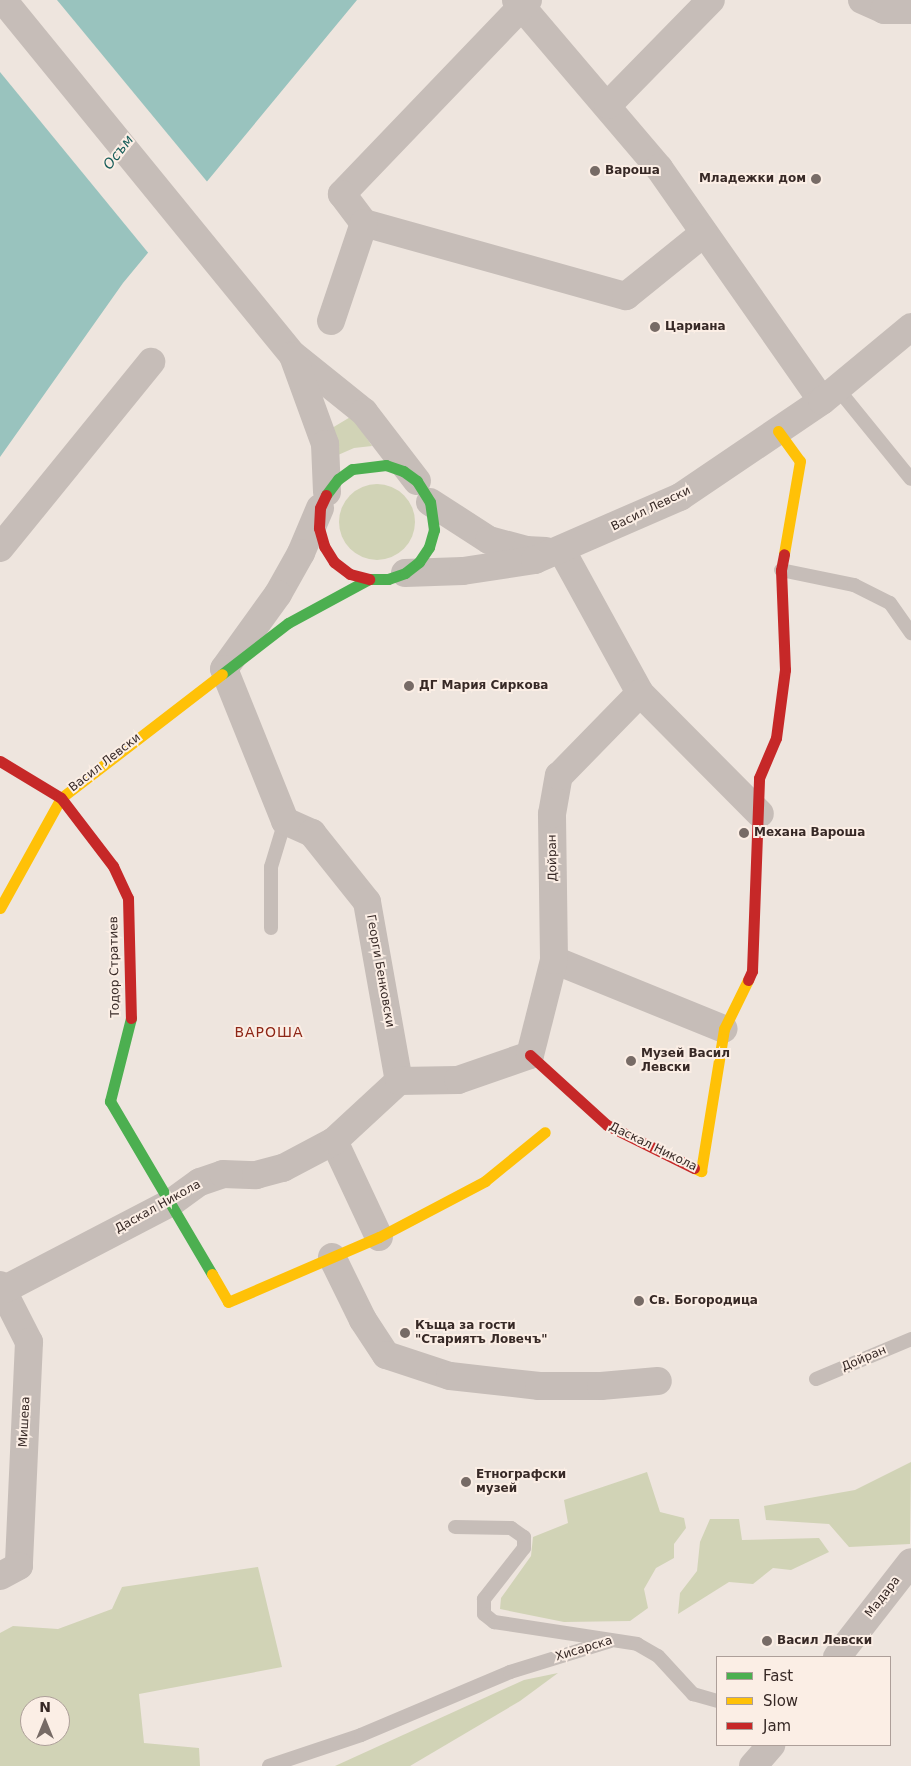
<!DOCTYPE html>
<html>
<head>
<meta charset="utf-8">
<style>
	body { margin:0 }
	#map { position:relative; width:911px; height:1766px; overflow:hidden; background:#eee5de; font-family:"DejaVu Sans",sans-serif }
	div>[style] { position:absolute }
	.green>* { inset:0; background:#d1d3b6 }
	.round { border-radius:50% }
	.water>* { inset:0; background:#99c3be }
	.pier>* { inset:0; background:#eee5de }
	.lane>* { height:14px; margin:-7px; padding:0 7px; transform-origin:7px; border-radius:7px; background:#c6bdb8 }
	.street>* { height:28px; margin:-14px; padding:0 14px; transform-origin:14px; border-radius:14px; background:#c6bdb8 }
	.fast>* { height:11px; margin:-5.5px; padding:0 5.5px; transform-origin:5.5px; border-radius:5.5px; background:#4caf50 }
	.slow>* { height:11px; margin:-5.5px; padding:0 5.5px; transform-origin:5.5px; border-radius:5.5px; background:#ffc107 }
	.jam>* { height:11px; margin:-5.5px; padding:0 5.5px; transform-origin:5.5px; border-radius:5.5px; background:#c62828 }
	.dots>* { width:14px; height:14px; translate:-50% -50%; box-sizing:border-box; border:2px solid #fbeee5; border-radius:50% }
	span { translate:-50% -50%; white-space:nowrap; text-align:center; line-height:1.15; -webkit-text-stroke:4px #fbeee5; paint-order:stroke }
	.poi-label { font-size:12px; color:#372926; font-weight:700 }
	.left { translate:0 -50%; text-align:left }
	.right { translate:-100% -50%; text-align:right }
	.street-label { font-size:12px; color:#372926 }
	.water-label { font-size:14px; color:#175d5a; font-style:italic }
	.neighbourhood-label { font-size:14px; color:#8e2616; letter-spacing:1px }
	.legend { position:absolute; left:716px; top:1656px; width:175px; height:90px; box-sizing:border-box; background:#fbeee5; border:1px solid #ad9f99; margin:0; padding:6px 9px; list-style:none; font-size:15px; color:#372926 }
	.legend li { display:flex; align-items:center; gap:10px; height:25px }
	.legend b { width:25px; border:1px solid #ad9f99 }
	.north { position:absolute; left:20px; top:1696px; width:50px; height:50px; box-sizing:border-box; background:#fbeee5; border:1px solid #ad9f99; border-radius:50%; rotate:0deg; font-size:14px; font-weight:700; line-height:20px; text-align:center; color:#372926 }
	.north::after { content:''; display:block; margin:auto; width:18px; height:22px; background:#776b66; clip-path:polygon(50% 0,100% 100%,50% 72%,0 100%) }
</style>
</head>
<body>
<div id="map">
	<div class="green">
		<i style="clip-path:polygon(352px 416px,372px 446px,354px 448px,338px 455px,332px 428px)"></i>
		<i class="round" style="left:339px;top:484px;width:76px;height:76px"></i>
		<i style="clip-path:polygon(911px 1462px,910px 1544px,849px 1547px,829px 1524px,766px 1520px,764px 1506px,855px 1490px)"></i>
		<i style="clip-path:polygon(647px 1472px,660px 1512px,684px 1518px,686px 1528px,674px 1544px,674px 1558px,656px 1568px,644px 1589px,648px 1608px,630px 1621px,564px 1622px,500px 1609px,501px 1598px,531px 1556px,533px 1537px,568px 1523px,564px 1500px)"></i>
		<i style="clip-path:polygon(710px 1519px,739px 1519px,742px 1540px,819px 1538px,829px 1552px,791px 1570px,773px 1568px,753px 1584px,729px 1582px,678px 1614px,680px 1593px,697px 1571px,700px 1542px)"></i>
		<i style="clip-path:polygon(evenodd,258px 1567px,282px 1667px,139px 1694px,144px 1743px,199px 1748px,200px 1766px,0 1766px,0 1633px,13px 1626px,58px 1629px,112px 1609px,122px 1587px,258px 1567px,30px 1706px,60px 1706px,60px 1736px,30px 1736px,30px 1706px)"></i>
		<i style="clip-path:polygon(558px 1673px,520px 1701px,410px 1766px,335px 1766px,524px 1680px)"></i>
	</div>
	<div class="water">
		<i style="clip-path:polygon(40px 0,357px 0,123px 283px,0 457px,0 43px)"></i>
	</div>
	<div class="pier">
		<i style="clip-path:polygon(37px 0,57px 0,209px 184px,150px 255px,0 72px,0 39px)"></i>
	</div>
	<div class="lane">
		<i style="left:837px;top:388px;width:117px;rotate:50.9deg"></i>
		<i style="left:781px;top:570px;width:75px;rotate:11.6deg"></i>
		<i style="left:854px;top:585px;width:40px;rotate:26.6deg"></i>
		<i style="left:890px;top:603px;width:37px;rotate:55deg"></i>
		<i style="left:271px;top:928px;width:61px;rotate:-90deg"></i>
		<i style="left:271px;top:867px;width:48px;rotate:-73.1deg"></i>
		<i style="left:816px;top:1379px;width:103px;rotate:-22.8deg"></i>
		<i style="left:455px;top:1527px;width:56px;rotate:1deg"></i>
		<i style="left:511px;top:1528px;width:16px;rotate:35deg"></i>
		<i style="left:524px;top:1537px;width:11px;rotate:90deg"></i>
		<i style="left:524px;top:1548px;width:65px;rotate:128.1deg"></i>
		<i style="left:484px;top:1599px;width:15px;rotate:90deg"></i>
		<i style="left:484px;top:1614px;width:13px;rotate:39deg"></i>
		<i style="left:494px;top:1622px;width:145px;rotate:8.7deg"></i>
		<i style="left:637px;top:1644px;width:24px;rotate:30deg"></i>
		<i style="left:658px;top:1656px;width:52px;rotate:47.4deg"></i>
		<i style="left:693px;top:1694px;width:25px;rotate:16deg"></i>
		<i style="left:269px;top:1766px;width:97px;rotate:-18.6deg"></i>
		<i style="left:361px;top:1735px;width:162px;rotate:-22.9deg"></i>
		<i style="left:510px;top:1672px;width:105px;rotate:-17.2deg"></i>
	</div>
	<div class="street">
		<i style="left:3px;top:0;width:458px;rotate:50.8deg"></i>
		<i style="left:293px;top:355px;width:91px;rotate:38.8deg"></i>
		<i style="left:364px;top:412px;width:87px;rotate:52.5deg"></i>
		<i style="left:516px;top:0;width:221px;rotate:49.6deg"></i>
		<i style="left:659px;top:168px;width:284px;rotate:55deg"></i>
		<i style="left:528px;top:0;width:269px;rotate:133.8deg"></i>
		<i style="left:342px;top:194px;width:36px;rotate:53deg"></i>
		<i style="left:364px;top:223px;width:272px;rotate:15.6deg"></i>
		<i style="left:626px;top:296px;width:100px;rotate:-38.9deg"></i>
		<i style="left:862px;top:0;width:24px;rotate:24deg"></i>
		<i style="left:884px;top:10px;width:27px"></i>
		<i style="left:608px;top:105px;width:147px;rotate:-45.6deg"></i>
		<i style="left:331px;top:321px;width:103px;rotate:-71.4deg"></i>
		<i style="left:293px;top:356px;width:94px;rotate:70deg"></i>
		<i style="left:325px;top:444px;width:48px;rotate:87.6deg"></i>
		<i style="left:430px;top:502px;width:70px;rotate:32.8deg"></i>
		<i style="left:489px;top:540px;width:38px;rotate:15deg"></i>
		<i style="left:526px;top:550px;width:20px;rotate:3deg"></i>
		<i style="left:320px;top:508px;width:49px;rotate:112.9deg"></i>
		<i style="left:301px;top:553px;width:47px;rotate:119.3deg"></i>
		<i style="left:278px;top:594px;width:92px;rotate:125.8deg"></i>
		<i style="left:224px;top:669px;width:164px;rotate:68.1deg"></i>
		<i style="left:285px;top:821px;width:30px;rotate:24deg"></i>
		<i style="left:312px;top:833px;width:88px;rotate:51.4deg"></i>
		<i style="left:367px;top:902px;width:182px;rotate:79.9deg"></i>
		<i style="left:0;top:548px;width:240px;rotate:-50.9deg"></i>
		<i style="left:562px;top:551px;width:162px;rotate:61.2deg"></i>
		<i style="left:640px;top:693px;width:170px;rotate:45.2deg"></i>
		<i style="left:405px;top:573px;width:58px;rotate:-2deg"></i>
		<i style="left:463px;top:571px;width:73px;rotate:-8.7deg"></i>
		<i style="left:535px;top:560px;width:158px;rotate:-23.5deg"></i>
		<i style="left:680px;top:497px;width:171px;rotate:-34.1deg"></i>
		<i style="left:822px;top:401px;width:116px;rotate:-39.7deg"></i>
		<i style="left:554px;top:960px;width:183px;rotate:22.1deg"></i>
		<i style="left:334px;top:1141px;width:106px;rotate:64.9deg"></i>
		<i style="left:332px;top:1257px;width:70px;rotate:63.8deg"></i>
		<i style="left:363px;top:1320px;width:42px;rotate:56.7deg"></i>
		<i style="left:386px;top:1355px;width:67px;rotate:18.2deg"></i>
		<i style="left:450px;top:1376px;width:90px;rotate:6.4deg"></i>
		<i style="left:539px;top:1386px;width:62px"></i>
		<i style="left:601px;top:1386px;width:57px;rotate:-5deg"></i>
		<i style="left:0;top:1285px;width:64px;rotate:63deg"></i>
		<i style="left:29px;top:1342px;width:224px;rotate:92.6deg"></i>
		<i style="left:19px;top:1566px;width:21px;rotate:152deg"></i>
		<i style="left:5px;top:1289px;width:188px;rotate:-27.5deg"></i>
		<i style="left:172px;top:1202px;width:34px;rotate:-36deg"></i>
		<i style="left:200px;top:1182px;width:24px;rotate:-19deg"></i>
		<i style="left:223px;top:1174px;width:33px;rotate:2deg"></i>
		<i style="left:256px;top:1175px;width:28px;rotate:-15deg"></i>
		<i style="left:283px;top:1168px;width:58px;rotate:-27.9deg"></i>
		<i style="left:334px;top:1141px;width:88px;rotate:-42.7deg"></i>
		<i style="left:399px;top:1081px;width:59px;rotate:-1deg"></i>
		<i style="left:458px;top:1080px;width:76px;rotate:-19.1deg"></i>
		<i style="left:530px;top:1055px;width:98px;rotate:-75.8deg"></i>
		<i style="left:554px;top:960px;width:146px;rotate:-90.8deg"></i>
		<i style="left:552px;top:814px;width:39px;rotate:-80deg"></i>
		<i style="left:559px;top:776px;width:116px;rotate:-45.7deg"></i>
		<i style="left:837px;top:1657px;width:120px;rotate:-52.1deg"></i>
		<i style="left:753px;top:1766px;width:28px;rotate:-49deg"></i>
	</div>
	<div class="fast">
		<i style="left:222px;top:674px;width:83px;rotate:-37.7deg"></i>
		<i style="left:288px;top:623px;width:92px;rotate:-28.5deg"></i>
		<i style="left:369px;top:579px;width:19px"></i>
		<i style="left:388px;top:579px;width:18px;rotate:-19deg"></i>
		<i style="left:405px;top:573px;width:18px;rotate:-38deg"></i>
		<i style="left:419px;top:562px;width:18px;rotate:-56deg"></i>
		<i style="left:429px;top:547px;width:18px;rotate:-74deg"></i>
		<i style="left:434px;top:530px;width:28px;rotate:-98deg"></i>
		<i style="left:430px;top:502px;width:25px;rotate:-122deg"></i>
		<i style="left:417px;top:481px;width:17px;rotate:-144deg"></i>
		<i style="left:403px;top:471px;width:18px;rotate:-161deg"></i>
		<i style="left:386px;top:465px;width:34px;rotate:173deg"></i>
		<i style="left:352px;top:469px;width:17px;rotate:144deg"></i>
		<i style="left:338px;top:479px;width:20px;rotate:127deg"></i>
		<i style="left:131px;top:1018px;width:86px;rotate:104.2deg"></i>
		<i style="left:110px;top:1101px;width:201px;rotate:59.5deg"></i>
	</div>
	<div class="slow">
		<i style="left:778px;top:431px;width:37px;rotate:54deg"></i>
		<i style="left:800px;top:461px;width:94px;rotate:99.8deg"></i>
		<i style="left:0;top:908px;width:126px;rotate:-61deg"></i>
		<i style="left:61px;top:798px;width:203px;rotate:-37.6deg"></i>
		<i style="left:694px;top:1168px;width:8px;rotate:23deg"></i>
		<i style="left:701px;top:1171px;width:144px;rotate:-80.8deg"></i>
		<i style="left:724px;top:1029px;width:55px;rotate:-63.9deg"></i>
		<i style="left:212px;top:1274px;width:32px;rotate:60deg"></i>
		<i style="left:228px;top:1302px;width:164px;rotate:-23.3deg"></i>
		<i style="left:379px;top:1237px;width:120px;rotate:-27.8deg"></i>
		<i style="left:485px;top:1181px;width:77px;rotate:-39.2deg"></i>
	</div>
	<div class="jam">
		<i style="left:326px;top:495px;width:14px;rotate:115deg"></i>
		<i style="left:320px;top:508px;width:20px;rotate:93deg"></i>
		<i style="left:319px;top:528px;width:19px;rotate:74deg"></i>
		<i style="left:324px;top:546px;width:19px;rotate:58deg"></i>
		<i style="left:334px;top:562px;width:20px;rotate:37deg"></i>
		<i style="left:350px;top:574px;width:20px;rotate:15deg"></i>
		<i style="left:0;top:761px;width:71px;rotate:31.2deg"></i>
		<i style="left:61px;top:798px;width:86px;rotate:52.6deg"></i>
		<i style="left:113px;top:866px;width:35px;rotate:65deg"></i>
		<i style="left:128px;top:898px;width:120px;rotate:88.6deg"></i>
		<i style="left:748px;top:980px;width:10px;rotate:-66deg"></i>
		<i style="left:752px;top:971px;width:193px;rotate:-87.9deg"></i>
		<i style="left:759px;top:778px;width:43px;rotate:-67deg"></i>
		<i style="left:776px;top:738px;width:69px;rotate:-82.5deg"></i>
		<i style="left:785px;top:670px;width:100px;rotate:-92.3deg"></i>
		<i style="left:781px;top:570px;width:16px;rotate:-79deg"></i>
		<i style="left:530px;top:1055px;width:104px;rotate:42.3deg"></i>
		<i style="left:607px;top:1125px;width:97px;rotate:26.3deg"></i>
	</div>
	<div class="dots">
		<i style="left:595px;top:171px;background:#776b66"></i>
		<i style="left:816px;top:179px;background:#776b66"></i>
		<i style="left:655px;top:327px;background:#776b66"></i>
		<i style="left:409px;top:686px;background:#776b66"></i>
		<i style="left:744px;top:833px;background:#776b66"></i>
		<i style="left:631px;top:1061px;background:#776b66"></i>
		<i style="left:639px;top:1301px;background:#776b66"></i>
		<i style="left:405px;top:1333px;background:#776b66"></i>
		<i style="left:466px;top:1482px;background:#776b66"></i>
		<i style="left:767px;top:1641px;background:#776b66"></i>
	</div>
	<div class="poi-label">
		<span class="left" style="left:605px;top:171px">Вароша</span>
		<span class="right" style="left:806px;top:179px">Младежки дом</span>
		<span class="left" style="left:665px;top:327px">Цариана</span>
		<span class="left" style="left:419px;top:686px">ДГ Мария Сиркова</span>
		<span class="left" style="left:754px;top:833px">Механа Вароша</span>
		<span class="left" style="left:641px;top:1061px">Музей Васил<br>Левски</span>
		<span class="left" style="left:649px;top:1301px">Св. Богородица</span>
		<span class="left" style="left:415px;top:1333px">Къща за гости<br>"Стариятъ Ловечъ"</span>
		<span class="left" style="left:476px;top:1482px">Етнографски<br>музей</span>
		<span class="left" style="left:777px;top:1641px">Васил Левски</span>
	</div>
	<div class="street-label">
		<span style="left:651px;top:509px;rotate:-26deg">Васил Левски</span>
		<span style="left:105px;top:763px;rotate:-38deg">Васил Левски</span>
		<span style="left:553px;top:858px;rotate:-91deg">Дойран</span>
		<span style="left:115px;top:967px;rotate:-91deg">Тодор Стратиев</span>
		<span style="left:380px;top:971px;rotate:80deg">Георги Бенковски</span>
		<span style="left:653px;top:1147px;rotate:26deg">Даскал Никола</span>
		<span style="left:158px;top:1207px;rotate:-29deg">Даскал Никола</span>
		<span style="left:864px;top:1359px;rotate:-23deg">Дойран</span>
		<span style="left:25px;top:1422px;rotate:-87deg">Мишева</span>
		<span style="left:883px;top:1597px;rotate:-52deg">Мадара</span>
		<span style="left:584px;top:1649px;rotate:-17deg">Хисарска</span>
	</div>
	<div class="water-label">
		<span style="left:118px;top:152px;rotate:-52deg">Осъм</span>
	</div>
	<div class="neighbourhood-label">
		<span style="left:269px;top:1032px">ВАРОША</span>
	</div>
	<ul class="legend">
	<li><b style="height:6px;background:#4caf50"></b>Fast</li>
	<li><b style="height:6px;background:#ffc107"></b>Slow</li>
	<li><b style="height:6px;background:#c62828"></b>Jam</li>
	</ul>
	<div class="north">N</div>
</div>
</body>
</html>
